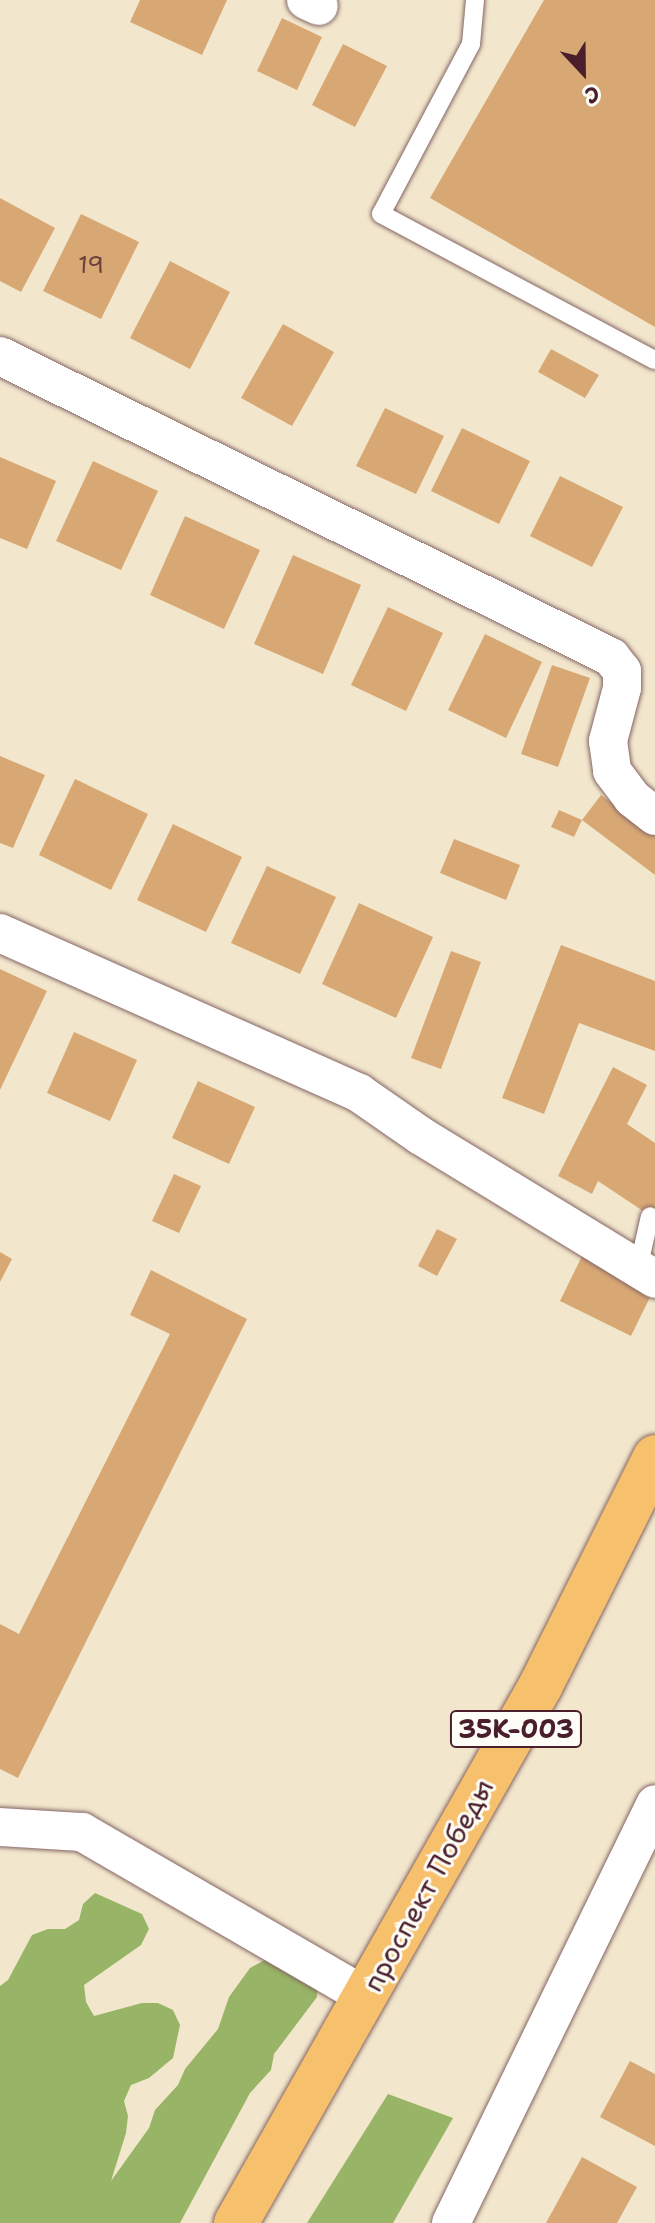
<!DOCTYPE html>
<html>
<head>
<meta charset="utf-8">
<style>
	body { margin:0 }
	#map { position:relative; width:655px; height:2223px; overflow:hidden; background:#f2e7cd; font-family:"Shantell Sans",sans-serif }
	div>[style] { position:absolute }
	.forest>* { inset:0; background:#98b466 }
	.building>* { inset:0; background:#d8a874 }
	.roads { filter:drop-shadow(0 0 2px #856564) drop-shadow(0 0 2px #856564) }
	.service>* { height:18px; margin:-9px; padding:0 9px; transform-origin:9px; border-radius:9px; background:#fff }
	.minor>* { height:38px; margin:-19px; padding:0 19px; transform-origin:19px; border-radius:19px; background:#fff }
	.primary>* { height:44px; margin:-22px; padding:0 22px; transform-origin:22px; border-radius:22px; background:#f7c06c }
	span { translate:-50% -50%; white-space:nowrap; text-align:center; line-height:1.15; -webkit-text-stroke:6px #fdfcf7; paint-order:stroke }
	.number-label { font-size:24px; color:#6e413d }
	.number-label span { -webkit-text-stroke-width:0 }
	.shield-label span { padding:2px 6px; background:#fdfcf7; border:2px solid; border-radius:6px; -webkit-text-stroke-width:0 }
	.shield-label { font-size:26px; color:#4a1f2b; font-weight:700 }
	.street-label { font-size:28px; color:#4a1f2b }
	.north { position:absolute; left:543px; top:32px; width:80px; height:80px; -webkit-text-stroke:6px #fdfcf7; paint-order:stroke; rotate:158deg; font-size:22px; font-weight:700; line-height:32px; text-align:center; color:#4a1f2b }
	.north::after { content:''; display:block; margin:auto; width:28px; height:36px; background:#4a1f2b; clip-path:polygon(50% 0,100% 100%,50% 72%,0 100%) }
</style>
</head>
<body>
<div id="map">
	<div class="forest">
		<i style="clip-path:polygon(95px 1893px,142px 1914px,149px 1929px,141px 1945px,84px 1985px,86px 2002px,94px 2016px,142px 2003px,158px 2003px,173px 2010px,180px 2025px,173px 2058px,149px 2078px,131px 2085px,124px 2101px,128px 2116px,126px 2133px,111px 2181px,149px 2128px,155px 2110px,178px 2085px,185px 2069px,218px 2029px,229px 1997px,250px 1968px,265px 1960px,318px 1980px,317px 1997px,274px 2054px,271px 2070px,250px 2093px,180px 2223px,0 2223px,0 1986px,8px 1980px,32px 1935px,48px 1929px,65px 1929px,79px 1920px,83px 1904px)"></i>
		<i style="clip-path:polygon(388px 2094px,453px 2118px,393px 2223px,307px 2223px)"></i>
	</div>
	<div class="building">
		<i style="clip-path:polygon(140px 0,227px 0,202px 55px,130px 22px)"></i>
		<i style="clip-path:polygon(544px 0,655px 0,655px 327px,430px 198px)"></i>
		<i style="clip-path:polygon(282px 18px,322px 37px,297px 90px,257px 71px)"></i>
		<i style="clip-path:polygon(343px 44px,387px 66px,355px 127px,312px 105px)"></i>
		<i style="clip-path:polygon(0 198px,55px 228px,21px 292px,0 281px)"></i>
		<i style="clip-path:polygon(81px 214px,139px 242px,101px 319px,43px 291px)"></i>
		<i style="clip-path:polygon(170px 261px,230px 292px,190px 369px,130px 338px)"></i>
		<i style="clip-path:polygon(283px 324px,334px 352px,292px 426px,241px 398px)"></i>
		<i style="clip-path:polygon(551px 349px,599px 375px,585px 398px,538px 372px)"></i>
		<i style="clip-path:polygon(385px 408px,444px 436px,416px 494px,356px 466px)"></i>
		<i style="clip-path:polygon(462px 428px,530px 461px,499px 524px,431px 491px)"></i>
		<i style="clip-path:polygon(0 457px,56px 481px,27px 549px,0 538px)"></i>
		<i style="clip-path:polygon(93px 461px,158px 491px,121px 570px,56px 541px)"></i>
		<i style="clip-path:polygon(560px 476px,623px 507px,592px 567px,530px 536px)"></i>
		<i style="clip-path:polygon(185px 516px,260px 550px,224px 629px,150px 595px)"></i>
		<i style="clip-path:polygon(293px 555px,361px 585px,323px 674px,254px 644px)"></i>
		<i style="clip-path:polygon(388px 607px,443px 633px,406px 711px,351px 685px)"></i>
		<i style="clip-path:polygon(485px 634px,542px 662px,506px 738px,448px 710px)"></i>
		<i style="clip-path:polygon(552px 665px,590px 678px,558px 767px,521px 754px)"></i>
		<i style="clip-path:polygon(0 756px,45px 775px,13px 848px,0 843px)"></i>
		<i style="clip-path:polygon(75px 779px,148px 814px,111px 890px,39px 855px)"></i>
		<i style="clip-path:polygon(601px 795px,655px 836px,655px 875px,582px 820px)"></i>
		<i style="clip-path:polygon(559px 810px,582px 820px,574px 837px,551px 827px)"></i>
		<i style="clip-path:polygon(173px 824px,242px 857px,206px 932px,137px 900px)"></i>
		<i style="clip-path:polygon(454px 839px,520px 865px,506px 900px,440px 873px)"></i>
		<i style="clip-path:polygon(267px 866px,336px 897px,300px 974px,231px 943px)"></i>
		<i style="clip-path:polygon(359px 903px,433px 937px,396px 1018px,322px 984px)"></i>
		<i style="clip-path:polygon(561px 945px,655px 981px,655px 1051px,579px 1023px,544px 1114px,502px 1098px)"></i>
		<i style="clip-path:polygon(451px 951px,481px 962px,441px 1069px,411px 1058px)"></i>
		<i style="clip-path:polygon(0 969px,47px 991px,0 1090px)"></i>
		<i style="clip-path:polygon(74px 1032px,137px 1060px,110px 1121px,47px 1093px)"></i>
		<i style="clip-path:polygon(613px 1067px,647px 1085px,627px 1124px,655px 1143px,655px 1219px,598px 1181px,592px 1194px,558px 1176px)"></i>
		<i style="clip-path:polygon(198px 1081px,255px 1107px,229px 1164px,172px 1138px)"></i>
		<i style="clip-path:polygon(174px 1174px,201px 1186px,179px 1233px,152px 1221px)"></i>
		<i style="clip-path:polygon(437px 1229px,457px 1239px,437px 1276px,418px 1266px)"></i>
		<i style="clip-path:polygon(0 1252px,12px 1259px,0 1282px)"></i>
		<i style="clip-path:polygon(582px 1256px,653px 1291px,631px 1336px,560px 1301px)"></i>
		<i style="clip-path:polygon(151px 1270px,247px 1319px,18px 1778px,0 1769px,0 1624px,19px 1634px,170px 1334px,130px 1315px)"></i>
		<i style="clip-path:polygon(630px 2061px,655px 2074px,655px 2146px,600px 2117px)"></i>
		<i style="clip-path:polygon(582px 2157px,637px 2187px,617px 2223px,546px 2223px)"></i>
	</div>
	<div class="roads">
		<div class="service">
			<i style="left:475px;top:0;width:44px;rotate:95.2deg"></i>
			<i style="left:471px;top:44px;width:192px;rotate:117.9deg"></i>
			<i style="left:381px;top:214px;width:310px;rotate:28.1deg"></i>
			<i style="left:638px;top:1269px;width:54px;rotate:-77.2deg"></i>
		</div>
		<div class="minor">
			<i style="left:306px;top:0;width:14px;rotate:25deg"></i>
			<i style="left:0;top:356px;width:681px;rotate:26.23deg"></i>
			<i style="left:611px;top:657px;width:18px;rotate:52deg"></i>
			<i style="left:622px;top:671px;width:17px;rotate:90deg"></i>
			<i style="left:622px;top:688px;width:55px;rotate:104.8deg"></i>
			<i style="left:608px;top:741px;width:30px;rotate:82deg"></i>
			<i style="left:612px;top:771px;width:34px;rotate:53deg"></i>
			<i style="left:632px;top:798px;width:29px;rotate:38deg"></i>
			<i style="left:0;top:933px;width:393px;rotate:24deg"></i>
			<i style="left:359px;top:1093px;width:75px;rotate:34.7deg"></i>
			<i style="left:421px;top:1136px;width:274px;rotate:31.4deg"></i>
			<i style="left:0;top:1827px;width:82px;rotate:3.5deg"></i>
			<i style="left:82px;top:1832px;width:327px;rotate:30.1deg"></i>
			<i style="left:451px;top:2223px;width:466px;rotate:-64deg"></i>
		</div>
		<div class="primary">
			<i style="left:236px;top:2223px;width:618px;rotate:-60.45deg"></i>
			<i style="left:541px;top:1685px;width:255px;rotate:-63.4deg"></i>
		</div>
	</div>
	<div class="number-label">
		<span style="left:91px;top:266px">19</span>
	</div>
	<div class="shield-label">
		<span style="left:516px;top:1729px">35К-003</span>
	</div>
	<div class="street-label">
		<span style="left:428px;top:1885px;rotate:-61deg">проспект Победы</span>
	</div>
	<div class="north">С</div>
</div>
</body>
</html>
